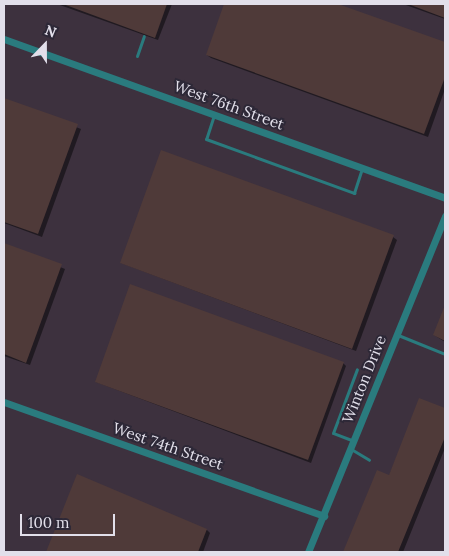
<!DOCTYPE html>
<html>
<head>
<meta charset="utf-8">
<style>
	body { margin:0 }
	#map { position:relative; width:449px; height:556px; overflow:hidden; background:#2d2837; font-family:Lora,serif }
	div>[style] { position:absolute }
	.commercial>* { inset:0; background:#3d313e }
	.shadow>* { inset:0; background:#0007 }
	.building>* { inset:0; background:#4f3a39 }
	.service>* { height:3px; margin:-1.5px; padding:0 1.5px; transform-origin:1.5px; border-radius:1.5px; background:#2a7b7e }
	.minor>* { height:7px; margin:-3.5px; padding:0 3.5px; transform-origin:3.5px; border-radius:3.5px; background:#2a7b7e }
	span { translate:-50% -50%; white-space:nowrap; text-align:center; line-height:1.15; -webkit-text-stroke:4px #2d2837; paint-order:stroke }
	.street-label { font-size:15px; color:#e2dfea }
	.frame { position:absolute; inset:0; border:5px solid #e2dfea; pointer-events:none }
	.north { position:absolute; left:20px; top:20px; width:50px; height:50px; -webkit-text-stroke:4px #2d2837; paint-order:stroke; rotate:22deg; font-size:14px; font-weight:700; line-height:20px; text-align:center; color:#e2dfea }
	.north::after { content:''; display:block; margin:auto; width:18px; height:22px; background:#e2dfea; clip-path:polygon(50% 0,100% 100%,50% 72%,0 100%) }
	.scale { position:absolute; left:20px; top:514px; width:95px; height:22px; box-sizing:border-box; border:2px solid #e2dfea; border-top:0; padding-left:6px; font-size:15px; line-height:18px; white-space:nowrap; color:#e2dfea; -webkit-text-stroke:4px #2d2837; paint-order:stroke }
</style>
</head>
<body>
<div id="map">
	<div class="commercial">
		<i style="clip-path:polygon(4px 4px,445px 4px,445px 552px,4px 552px)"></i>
	</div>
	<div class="shadow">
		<i style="clip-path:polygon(57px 4px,172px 4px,158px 40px)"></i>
		<i style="clip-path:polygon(226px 4px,334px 4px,445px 44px,445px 89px,428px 137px,211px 58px,207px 55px)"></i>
		<i style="clip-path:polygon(403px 4px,445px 4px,445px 19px)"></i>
		<i style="clip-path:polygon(4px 99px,81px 129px,42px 237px,4px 223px)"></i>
		<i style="clip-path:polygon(393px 237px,397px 240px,356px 351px,121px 263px)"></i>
		<i style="clip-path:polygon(4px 244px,65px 269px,30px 365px,4px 356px)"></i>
		<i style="clip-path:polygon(445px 307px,445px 342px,434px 335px)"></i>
		<i style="clip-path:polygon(343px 363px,346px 366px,311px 463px,96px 382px)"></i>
		<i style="clip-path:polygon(420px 400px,445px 410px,445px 448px,403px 552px,344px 552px,378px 472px,389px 476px)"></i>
		<i style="clip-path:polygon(78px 476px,207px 530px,210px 533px,203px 552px,47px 552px)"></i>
	</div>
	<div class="building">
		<i style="clip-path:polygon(63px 4px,167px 4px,155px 38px)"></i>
		<i style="clip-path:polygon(224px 4px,338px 4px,445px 42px,445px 77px,424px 134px,206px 55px)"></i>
		<i style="clip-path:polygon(408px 4px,445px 4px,445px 18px)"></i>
		<i style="clip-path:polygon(4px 98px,78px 124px,38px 234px,4px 222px)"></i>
		<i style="clip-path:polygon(161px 150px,394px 235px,352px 349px,120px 263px)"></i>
		<i style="clip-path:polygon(4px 243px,62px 264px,26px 363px,4px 354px)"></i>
		<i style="clip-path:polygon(130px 284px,344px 362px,308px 460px,95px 382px)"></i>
		<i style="clip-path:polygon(445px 305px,445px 341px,433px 335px)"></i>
		<i style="clip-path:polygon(419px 398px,445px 408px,445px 437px,398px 552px,343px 552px,377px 470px,389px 475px)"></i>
		<i style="clip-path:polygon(77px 474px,207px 529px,198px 552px,46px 552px)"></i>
	</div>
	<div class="service">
		<i style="left:137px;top:56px;width:21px;rotate:-71deg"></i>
		<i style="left:214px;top:115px;width:25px;rotate:108deg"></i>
		<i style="left:206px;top:139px;width:158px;rotate:20deg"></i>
		<i style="left:354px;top:193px;width:26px;rotate:-72deg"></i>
		<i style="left:398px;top:335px;width:51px;rotate:22deg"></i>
		<i style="left:354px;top:441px;width:22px;rotate:-159deg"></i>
		<i style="left:333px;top:433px;width:68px;rotate:-69.4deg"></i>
		<i style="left:351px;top:449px;width:21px;rotate:31deg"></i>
	</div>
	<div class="minor">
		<i style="left:4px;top:39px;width:469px;rotate:19.8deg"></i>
		<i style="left:4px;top:402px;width:340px;rotate:19.6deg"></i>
		<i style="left:308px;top:552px;width:363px;rotate:-67.8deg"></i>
	</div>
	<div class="street-label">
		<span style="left:229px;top:105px;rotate:20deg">West 76th Street</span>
		<span style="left:364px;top:379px;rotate:-68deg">Winton Drive</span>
		<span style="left:168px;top:446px;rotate:19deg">West 74th Street</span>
	</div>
	<div class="frame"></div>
	<div class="north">N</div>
	<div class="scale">100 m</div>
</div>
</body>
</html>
